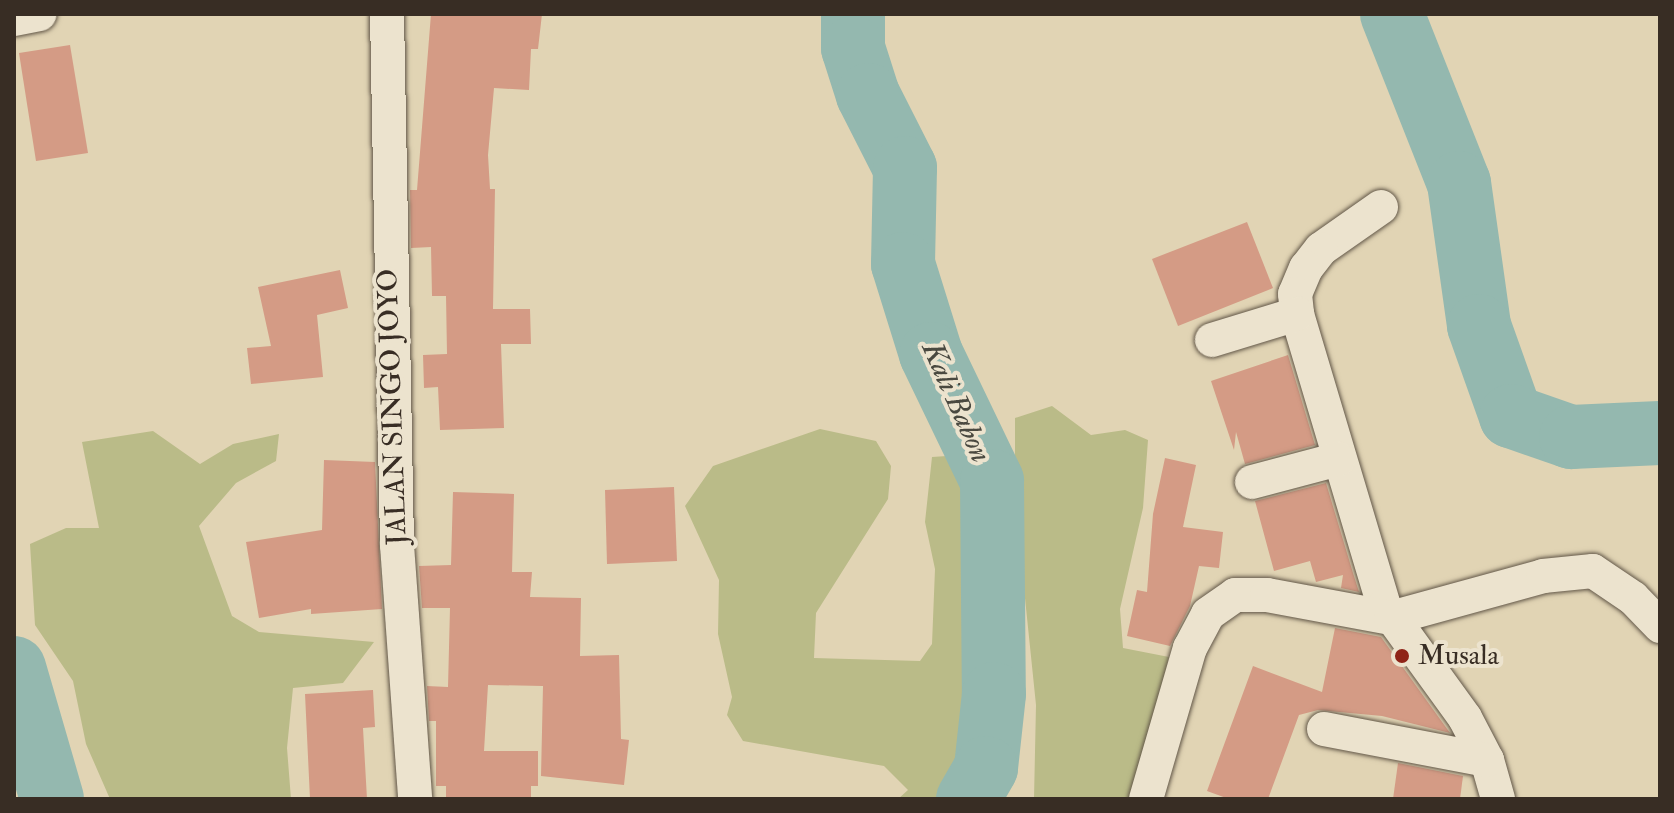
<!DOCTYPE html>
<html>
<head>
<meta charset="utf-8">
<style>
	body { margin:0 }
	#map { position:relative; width:1674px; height:813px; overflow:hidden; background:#e1d4b4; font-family:"IM FELL Double Pica",serif }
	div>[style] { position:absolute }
	.green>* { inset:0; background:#babb88 }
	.river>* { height:64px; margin:-32px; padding:0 32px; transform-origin:32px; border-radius:32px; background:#94b8af }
	.building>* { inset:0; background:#d49b85 }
	.roads { filter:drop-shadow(0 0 2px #625748) drop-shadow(0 0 2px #625748) }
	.minor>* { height:34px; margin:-17px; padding:0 17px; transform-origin:17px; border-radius:17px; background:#ece3ce }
	.dots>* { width:22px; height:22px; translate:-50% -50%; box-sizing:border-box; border:4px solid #ece3ce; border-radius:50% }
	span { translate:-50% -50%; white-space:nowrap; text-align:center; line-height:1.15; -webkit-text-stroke:8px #ece3ce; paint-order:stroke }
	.street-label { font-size:28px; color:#382d24 }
	.poi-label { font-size:28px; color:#382d24 }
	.left { translate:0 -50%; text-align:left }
	.water-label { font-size:30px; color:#4a4940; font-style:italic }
	.frame { position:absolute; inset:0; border:16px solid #382d24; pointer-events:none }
</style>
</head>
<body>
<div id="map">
	<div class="green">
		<i style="clip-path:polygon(1052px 406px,1091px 435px,1125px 430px,1148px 440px,1143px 508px,1120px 609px,1123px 648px,1169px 657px,1133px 799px,1034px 799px,1036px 705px,1015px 501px,1015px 418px)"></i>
		<i style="clip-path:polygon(820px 429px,876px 441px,891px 466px,888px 499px,816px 613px,814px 658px,920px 661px,932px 644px,935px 569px,925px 522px,932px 457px,962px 455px,963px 691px,974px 737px,970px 788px,961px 799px,898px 799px,908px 790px,884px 766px,743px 741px,727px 715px,732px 697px,718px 634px,719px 580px,685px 506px,713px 466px)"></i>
		<i style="clip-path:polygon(153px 431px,200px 464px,233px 444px,279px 434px,276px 461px,236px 483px,199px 526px,232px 616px,259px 632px,374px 642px,343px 683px,293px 688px,287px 748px,291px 799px,110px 799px,86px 744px,73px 681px,35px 625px,30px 544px,66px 528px,99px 528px,82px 442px)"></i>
	</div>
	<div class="river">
		<i style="left:853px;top:14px;width:34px;rotate:90deg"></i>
		<i style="left:853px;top:48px;width:49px;rotate:72.3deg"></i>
		<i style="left:868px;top:95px;width:82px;rotate:63.1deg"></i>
		<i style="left:905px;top:168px;width:96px;rotate:91.2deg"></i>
		<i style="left:903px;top:264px;width:94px;rotate:72.7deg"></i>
		<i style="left:931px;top:354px;width:141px;rotate:64.3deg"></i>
		<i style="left:992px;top:481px;width:213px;rotate:89.5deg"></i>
		<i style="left:994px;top:694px;width:74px;rotate:96.2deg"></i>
		<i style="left:986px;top:768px;width:36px;rotate:120deg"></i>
		<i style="left:1392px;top:14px;width:182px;rotate:68.4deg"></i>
		<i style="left:1459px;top:183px;width:144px;rotate:82deg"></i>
		<i style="left:1479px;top:326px;width:96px;rotate:70.4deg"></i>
		<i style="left:1511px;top:416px;width:64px;rotate:19.3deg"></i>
		<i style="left:1571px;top:437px;width:89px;rotate:-2.6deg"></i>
		<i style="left:14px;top:668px;width:136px;rotate:73.8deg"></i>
	</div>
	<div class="building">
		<i style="clip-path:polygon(431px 14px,542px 14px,538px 49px,531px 49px,529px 90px,494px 88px,488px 155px,490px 189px,495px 189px,493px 309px,530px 309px,531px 344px,501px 344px,504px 428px,440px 430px,438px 387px,424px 388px,423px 355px,447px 354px,446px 296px,432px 296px,431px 247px,411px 248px,410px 190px,417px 190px)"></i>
		<i style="clip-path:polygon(70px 45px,88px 153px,36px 161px,19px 53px)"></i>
		<i style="clip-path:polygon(1247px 222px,1273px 288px,1178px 326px,1152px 259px)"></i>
		<i style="clip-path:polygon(340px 270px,348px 308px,317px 315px,323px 377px,251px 384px,247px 348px,271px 346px,258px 287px)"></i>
		<i style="clip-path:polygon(1288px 355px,1315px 445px,1245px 464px,1236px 432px,1234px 450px,1211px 381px)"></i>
		<i style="clip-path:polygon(1165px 458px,1196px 465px,1183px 527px,1223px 532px,1219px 568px,1199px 566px,1190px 606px,1170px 646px,1127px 636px,1137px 590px,1147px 592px,1153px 514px)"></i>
		<i style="clip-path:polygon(324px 460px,375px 462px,382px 609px,311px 614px,311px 609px,259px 618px,246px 542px,322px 530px)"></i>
		<i style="clip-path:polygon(1326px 483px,1353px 573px,1359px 592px,1341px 588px,1343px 575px,1316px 582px,1310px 561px,1274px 571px,1255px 501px)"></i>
		<i style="clip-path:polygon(674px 487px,677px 561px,607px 564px,605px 490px)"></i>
		<i style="clip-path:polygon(453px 492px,514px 494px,512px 572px,532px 572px,530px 597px,581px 598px,580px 656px,619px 655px,621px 739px,629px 740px,624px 785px,541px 776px,543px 686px,488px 685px,484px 751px,538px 751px,538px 786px,531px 786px,531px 799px,446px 799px,446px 786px,436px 786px,436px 721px,429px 721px,427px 686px,448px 687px,450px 608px,422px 608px,419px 566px,451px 565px)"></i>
		<i style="clip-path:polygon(1335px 628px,1381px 637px,1450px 733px,1382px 716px,1318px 710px,1299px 715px,1268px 799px,1229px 799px,1207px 791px,1253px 666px,1322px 692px)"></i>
		<i style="clip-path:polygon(373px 690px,375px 727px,363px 728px,367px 799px,310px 799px,305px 694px)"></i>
		<i style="clip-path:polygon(1398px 763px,1463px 776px,1460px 799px,1393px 799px)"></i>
	</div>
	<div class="roads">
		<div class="minor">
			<i style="left:387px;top:14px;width:531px;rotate:88.92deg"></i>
			<i style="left:397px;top:545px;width:255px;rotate:85.9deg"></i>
			<i style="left:14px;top:19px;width:26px;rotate:-11deg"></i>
			<i style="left:1381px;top:207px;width:73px;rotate:145deg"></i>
			<i style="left:1321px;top:249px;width:24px;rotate:128deg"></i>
			<i style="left:1306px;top:268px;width:28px;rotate:113deg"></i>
			<i style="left:1295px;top:294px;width:20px;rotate:84deg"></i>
			<i style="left:1297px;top:314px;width:305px;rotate:73.4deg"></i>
			<i style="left:1384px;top:606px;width:138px;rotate:54.1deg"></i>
			<i style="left:1465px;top:718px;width:47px;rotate:62.4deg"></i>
			<i style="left:1487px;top:760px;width:41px;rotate:74.2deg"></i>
			<i style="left:1212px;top:340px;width:89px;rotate:-17deg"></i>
			<i style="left:1252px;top:482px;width:90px;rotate:-14.8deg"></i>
			<i style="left:1324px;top:729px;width:166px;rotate:10.8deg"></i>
			<i style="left:1146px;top:799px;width:157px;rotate:-73.8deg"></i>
			<i style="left:1190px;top:648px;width:38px;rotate:-62deg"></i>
			<i style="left:1208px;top:614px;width:33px;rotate:-35deg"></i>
			<i style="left:1235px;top:595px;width:32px"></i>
			<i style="left:1267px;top:595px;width:126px;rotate:10.5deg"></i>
			<i style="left:1391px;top:618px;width:158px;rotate:-15.4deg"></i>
			<i style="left:1543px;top:576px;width:50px;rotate:-5.7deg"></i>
			<i style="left:1593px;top:571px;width:48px;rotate:34deg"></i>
			<i style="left:1633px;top:598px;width:39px;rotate:46deg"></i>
		</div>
	</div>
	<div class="dots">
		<i style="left:1402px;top:656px;background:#8f2418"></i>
	</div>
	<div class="street-label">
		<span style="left:393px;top:407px;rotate:-92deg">JALAN SINGO JOYO</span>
	</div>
	<div class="poi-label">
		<span class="left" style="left:1418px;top:656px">Musala</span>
	</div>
	<div class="water-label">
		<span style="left:956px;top:402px;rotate:66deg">Kali Babon</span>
	</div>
	<div class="frame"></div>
</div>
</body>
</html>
